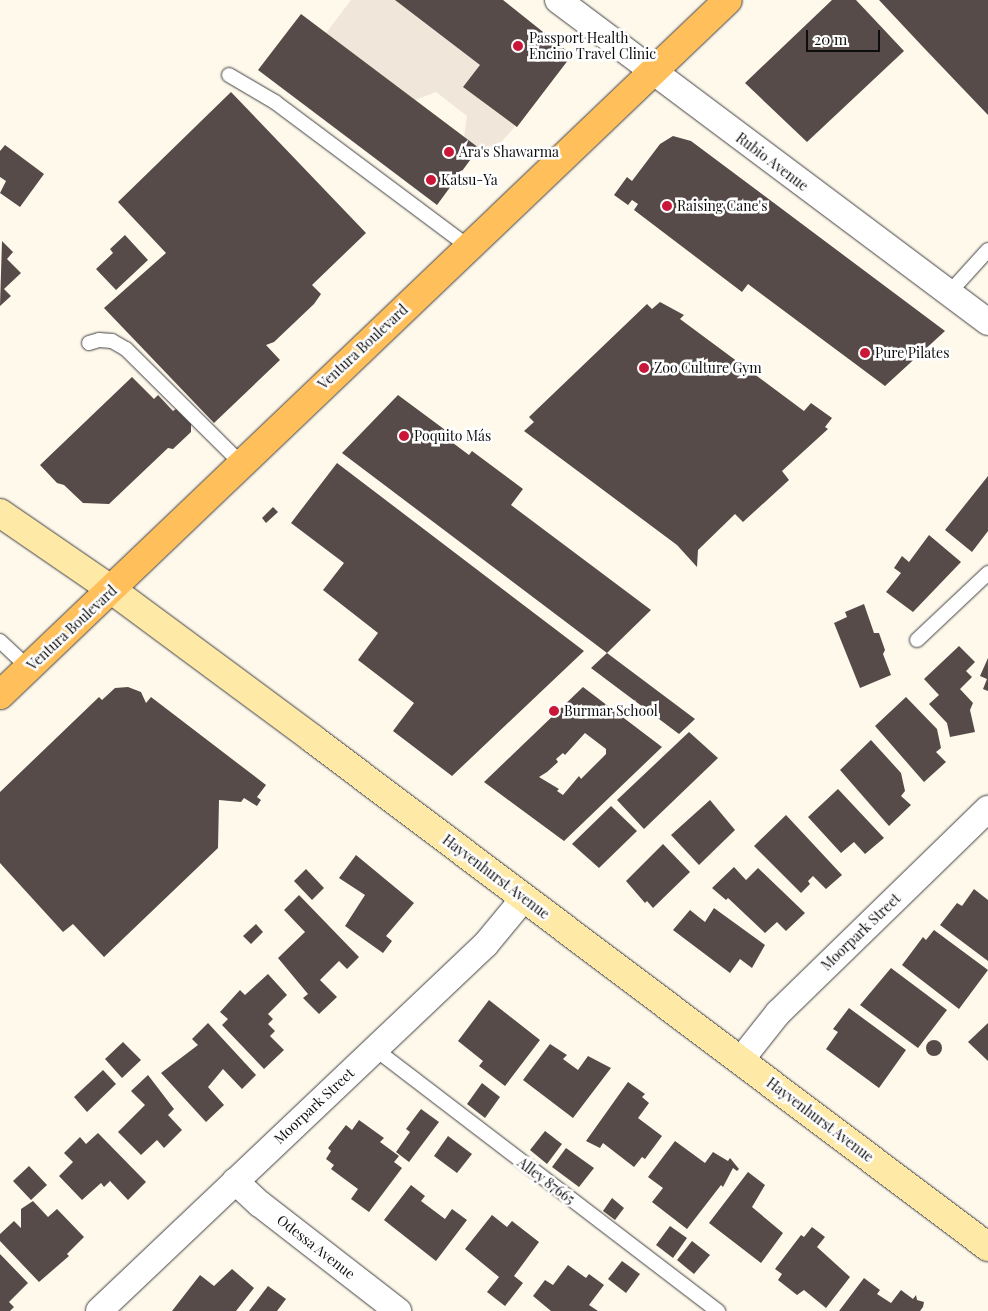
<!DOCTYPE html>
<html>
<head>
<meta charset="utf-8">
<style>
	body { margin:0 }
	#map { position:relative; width:988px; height:1311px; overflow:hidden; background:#fff9ec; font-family:"Playfair Display",serif }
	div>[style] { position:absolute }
	.plaza>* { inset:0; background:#f0e7da }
	.building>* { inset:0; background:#564b48 }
	.round { border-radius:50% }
	.roads { filter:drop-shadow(0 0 1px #404040) drop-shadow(0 0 1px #404040) }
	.service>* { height:14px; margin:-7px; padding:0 7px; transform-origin:7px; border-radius:7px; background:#fff }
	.minor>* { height:26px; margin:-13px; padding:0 13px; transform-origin:13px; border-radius:13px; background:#fff }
	.secondary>* { height:28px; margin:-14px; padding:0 14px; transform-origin:14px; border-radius:14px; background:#ffe9a7 }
	.primary>* { height:28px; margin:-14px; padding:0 14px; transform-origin:14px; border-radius:14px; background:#ffc05c }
	.dots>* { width:14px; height:14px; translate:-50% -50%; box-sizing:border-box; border:2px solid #fff; border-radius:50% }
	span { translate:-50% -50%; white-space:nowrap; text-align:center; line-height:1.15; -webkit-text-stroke:5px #fff; paint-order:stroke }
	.poi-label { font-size:14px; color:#0d0d0d }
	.left { translate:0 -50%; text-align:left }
	.street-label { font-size:14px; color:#0d0d0d }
	.scale { position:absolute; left:806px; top:30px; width:74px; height:22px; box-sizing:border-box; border:2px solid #0d0d0d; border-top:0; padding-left:6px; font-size:15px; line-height:18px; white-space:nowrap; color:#0d0d0d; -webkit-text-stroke:4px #fff; paint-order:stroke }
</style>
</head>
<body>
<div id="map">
	<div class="plaza">
		<i style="clip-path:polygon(351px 0,395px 0,534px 105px,489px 156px,464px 137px,467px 116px,436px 92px,415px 100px,326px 33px)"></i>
	</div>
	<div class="building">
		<i style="clip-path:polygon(395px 0,503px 0,572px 55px,517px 127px,463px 87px,480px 65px)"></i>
		<i style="clip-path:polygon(832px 0,856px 0,904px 51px,807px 142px,745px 83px)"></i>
		<i style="clip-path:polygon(879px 0,988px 0,988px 115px,924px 48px)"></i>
		<i style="clip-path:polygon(301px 14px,479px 148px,437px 205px,258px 70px)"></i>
		<i style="clip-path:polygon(231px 92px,366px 233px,312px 285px,321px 294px,314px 304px,274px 342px,266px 345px,280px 360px,214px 423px,104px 308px,166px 253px,118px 202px)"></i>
		<i style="clip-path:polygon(673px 136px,691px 141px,945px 331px,885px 386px,748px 284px,742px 292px,634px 210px,638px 204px,632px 200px,628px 205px,614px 195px,627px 177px,632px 181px,660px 144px)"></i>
		<i style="clip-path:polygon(5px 145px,44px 174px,20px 207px,0 193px,6px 181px,0 177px,0 151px)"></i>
		<i style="clip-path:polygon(125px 235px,148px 260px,116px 290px,96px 269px,113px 253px,110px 249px)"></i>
		<i style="clip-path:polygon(2px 241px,13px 252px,7px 259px,21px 273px,4px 289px,11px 296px,0 306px)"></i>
		<i style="clip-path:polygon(660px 302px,684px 315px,680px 319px,804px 411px,811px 403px,832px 418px,825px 427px,828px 429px,782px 471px,789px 480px,743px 522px,735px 514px,698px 550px,697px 567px,677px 545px,524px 431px,534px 422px,529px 417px,647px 304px,652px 309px)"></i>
		<i style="clip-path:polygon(132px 377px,154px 399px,158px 395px,173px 411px,176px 409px,191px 424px,191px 432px,173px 449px,168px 448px,109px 504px,83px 503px,64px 485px,57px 483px,40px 465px)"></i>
		<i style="clip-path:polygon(398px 395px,456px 438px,453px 443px,469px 455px,472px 451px,523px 489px,511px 505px,651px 610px,607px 653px,695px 719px,679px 734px,591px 668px,607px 653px,342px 453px)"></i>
		<i style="clip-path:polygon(337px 463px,584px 651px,452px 776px,393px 731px,414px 703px,358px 660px,378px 633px,323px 590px,344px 563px,291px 523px)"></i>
		<i style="clip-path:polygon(988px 476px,988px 531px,972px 552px,945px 530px)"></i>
		<i style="clip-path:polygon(273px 507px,278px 512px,266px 523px,262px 518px)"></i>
		<i style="clip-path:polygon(929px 535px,961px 562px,913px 612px,886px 592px,901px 573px,894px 568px,902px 556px,909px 562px)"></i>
		<i style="clip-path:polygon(864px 604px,874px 633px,879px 633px,885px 650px,883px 654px,891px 675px,860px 688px,834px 623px,847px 617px,845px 612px)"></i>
		<i style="clip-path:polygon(959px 646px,975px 662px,966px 671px,972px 677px,960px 689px,973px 703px,970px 710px,975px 732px,950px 737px,947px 723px,929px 704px,939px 695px,924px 679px)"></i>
		<i style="clip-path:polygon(988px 658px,988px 691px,983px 689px,987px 679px,980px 676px)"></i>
		<i style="clip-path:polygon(128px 687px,141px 692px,146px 703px,151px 697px,266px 785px,257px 797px,261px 800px,257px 806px,244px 798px,241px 802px,219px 800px,218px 848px,104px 957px,73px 924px,63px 932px,0 863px,0 792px,99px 697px,102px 700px,115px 688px)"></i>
		<i style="clip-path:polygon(evenodd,583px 687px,662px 747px,564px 841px,484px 782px,583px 687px,585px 733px,606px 749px,606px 754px,581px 779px,579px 776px,563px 795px,557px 791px,559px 789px,539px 777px,547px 772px,558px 762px,556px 759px,563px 753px,565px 755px,585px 733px)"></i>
		<i style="clip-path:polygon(906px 697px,937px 729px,941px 748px,936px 752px,946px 762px,924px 782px,875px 726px)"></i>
		<i style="clip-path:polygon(689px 732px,718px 758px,644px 829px,617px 800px)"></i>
		<i style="clip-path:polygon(871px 740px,901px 773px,905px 791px,901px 796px,911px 805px,889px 826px,840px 770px)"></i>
		<i style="clip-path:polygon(838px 789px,884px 838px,865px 854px,854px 842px,841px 853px,808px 817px)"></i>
		<i style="clip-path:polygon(710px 800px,735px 830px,699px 865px,671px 835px)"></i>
		<i style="clip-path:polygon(611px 806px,637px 831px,599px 868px,572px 844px)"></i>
		<i style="clip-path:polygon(786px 815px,842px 875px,826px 889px,813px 876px,808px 881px,810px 884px,801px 893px,754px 846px)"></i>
		<i style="clip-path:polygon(663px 844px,690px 872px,653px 908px,647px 901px,645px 903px,626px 881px)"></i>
		<i style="clip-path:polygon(356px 855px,414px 903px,386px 936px,392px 941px,383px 953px,345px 926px,365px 895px,339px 878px)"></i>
		<i style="clip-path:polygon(734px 867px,746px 880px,758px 868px,805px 913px,786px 931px,777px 922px,765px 933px,728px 898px,726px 900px,712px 888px)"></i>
		<i style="clip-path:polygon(306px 869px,324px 888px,312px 900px,294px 881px)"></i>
		<i style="clip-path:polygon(974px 889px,988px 900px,988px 961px,940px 925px,957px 903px,962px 906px)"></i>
		<i style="clip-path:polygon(299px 895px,359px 957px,347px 969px,339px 961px,320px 980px,337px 997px,319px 1014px,303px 998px,308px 994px,278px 958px,305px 932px,284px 910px)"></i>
		<i style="clip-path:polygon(714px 908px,765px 945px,752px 968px,740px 959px,730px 973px,673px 930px,690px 910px,705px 922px)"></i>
		<i style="clip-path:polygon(256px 924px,263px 932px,251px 944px,243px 936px)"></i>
		<i style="clip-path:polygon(934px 930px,988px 970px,959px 1009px,902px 965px,923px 937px,926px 940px)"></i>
		<i style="clip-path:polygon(891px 968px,947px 1010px,918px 1048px,860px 1005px)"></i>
		<i style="clip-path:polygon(268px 974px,287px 995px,268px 1014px,273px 1019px,268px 1024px,275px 1031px,270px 1036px,284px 1050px,264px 1069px,222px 1025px,228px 1019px,220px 1012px,240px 990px,245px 995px)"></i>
		<i style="clip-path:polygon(489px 1000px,540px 1040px,505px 1086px,479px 1066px,483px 1061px,458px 1041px)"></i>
		<i style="clip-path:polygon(849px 1008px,906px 1050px,879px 1088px,826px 1049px,838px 1032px,833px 1029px)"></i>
		<i style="clip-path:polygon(208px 1023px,256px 1075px,242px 1089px,223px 1069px,208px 1087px,224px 1105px,206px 1122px,161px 1073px,198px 1045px,192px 1039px)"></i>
		<i style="clip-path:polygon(988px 1023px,988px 1061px,968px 1042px)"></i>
		<i class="round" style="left:926px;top:1040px;width:16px;height:16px"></i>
		<i style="clip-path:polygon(123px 1042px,141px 1060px,122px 1078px,105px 1059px)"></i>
		<i style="clip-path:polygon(550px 1044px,567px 1055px,563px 1059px,578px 1070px,588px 1056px,611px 1068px,573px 1118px,523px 1080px)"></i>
		<i style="clip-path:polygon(103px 1070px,116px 1084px,87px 1112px,74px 1097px)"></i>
		<i style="clip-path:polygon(148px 1075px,174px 1109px,168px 1115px,182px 1130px,164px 1148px,157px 1140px,141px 1155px,118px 1132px,145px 1105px,131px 1091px)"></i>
		<i style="clip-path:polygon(628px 1082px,645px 1094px,642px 1097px,649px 1103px,638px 1118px,662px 1136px,645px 1159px,642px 1157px,634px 1167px,603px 1143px,600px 1148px,586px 1141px)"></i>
		<i style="clip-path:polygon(482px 1083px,500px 1097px,485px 1118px,467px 1104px)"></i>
		<i style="clip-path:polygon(421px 1109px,439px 1122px,409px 1162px,396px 1152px,410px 1132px,406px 1129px)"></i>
		<i style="clip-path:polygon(359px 1120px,384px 1138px,380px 1142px,399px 1156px,394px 1162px,402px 1168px,369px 1212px,351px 1199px,358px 1189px,331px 1169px,334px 1165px,326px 1159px,331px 1151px,328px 1148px,346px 1125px,352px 1130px)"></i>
		<i style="clip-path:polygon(545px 1131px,562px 1144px,547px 1164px,530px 1150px)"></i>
		<i style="clip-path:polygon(98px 1133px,146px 1182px,128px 1200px,110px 1181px,104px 1187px,101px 1183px,82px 1200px,59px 1176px,73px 1162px,64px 1153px,80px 1137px,86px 1144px)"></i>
		<i style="clip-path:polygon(448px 1136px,472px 1154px,457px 1173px,434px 1156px)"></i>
		<i style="clip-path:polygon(675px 1141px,705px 1163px,713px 1152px,728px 1161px,730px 1158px,739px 1169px,737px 1171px,733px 1168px,723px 1187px,721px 1185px,687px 1229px,652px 1202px,663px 1188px,648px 1177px)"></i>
		<i style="clip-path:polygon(566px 1148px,594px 1168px,579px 1187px,552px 1167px)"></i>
		<i style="clip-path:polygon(29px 1166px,47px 1185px,31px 1200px,13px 1181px)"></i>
		<i style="clip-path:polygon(748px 1172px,765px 1185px,752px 1207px,783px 1233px,761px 1263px,709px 1223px)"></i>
		<i style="clip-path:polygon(411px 1185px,425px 1196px,421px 1201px,445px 1219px,452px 1209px,467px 1220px,436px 1261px,384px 1220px)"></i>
		<i style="clip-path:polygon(612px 1198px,624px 1208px,615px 1220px,603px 1211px)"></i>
		<i style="clip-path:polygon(33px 1201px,48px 1217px,57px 1209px,84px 1237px,67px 1254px,69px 1256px,39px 1282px,0 1241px,0 1234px,14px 1221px,21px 1228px,21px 1209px)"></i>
		<i style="clip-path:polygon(492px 1215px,507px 1227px,512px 1221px,539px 1242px,514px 1276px,523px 1283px,505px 1306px,487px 1292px,499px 1277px,465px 1249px)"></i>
		<i style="clip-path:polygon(670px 1226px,687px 1238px,673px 1258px,656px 1245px)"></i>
		<i style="clip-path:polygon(812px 1227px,825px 1237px,817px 1247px,850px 1277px,826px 1308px,804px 1290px,797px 1295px,778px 1280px,782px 1274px,775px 1269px,801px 1235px,804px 1237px)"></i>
		<i style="clip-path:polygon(692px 1241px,710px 1255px,694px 1274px,677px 1260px)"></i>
		<i style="clip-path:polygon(0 1254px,28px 1283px,9px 1302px,14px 1307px,10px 1311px,0 1311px)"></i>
		<i style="clip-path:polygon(622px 1261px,640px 1274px,626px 1293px,608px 1279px)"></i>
		<i style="clip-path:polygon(568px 1265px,586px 1278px,589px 1274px,604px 1285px,589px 1305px,598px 1311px,551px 1311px,533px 1296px,545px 1280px,553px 1285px)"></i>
		<i style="clip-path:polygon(232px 1269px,254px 1288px,236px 1311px,172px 1311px,200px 1275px,214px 1286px)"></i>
		<i style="clip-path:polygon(864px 1278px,880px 1290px,877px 1294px,891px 1303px,901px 1290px,913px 1299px,916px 1295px,917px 1300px,924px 1302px,923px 1307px,920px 1311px,839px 1311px)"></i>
		<i style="clip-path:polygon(268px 1286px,286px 1299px,277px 1311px,249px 1311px)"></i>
	</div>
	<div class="roads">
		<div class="service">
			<i style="left:229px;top:75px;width:53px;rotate:30.4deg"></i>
			<i style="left:275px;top:102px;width:242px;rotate:36.8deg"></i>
			<i style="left:949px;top:293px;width:58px;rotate:-47.8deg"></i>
			<i style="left:89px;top:343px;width:10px;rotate:-17deg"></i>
			<i style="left:99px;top:340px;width:13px;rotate:4deg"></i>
			<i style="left:112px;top:341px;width:16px;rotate:30deg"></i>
			<i style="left:126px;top:349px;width:163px;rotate:44.8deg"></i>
			<i style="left:917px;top:640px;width:98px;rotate:-43.3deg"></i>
			<i style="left:0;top:641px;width:40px;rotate:43deg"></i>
			<i style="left:375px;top:1049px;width:432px;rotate:37.4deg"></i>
		</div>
		<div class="minor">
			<i style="left:558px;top:0;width:537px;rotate:36.83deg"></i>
			<i style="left:740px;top:1061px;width:61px;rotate:-51.6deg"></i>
			<i style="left:778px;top:1013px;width:293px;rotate:-44.2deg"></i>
			<i style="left:235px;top:1181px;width:34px;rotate:43deg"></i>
			<i style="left:260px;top:1204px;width:175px;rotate:37.8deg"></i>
			<i style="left:99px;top:1311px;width:533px;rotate:-43.48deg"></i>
			<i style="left:486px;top:944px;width:60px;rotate:-50.4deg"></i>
		</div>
		<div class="secondary">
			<i style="left:0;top:513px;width:136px;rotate:34.5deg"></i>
			<i style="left:112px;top:590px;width:250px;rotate:36.5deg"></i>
			<i style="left:313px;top:739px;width:845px;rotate:36.96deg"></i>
		</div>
		<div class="primary">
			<i style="left:0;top:695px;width:1006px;rotate:-43.67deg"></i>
		</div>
	</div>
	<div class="dots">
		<i style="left:518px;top:46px;background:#ca1739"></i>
		<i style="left:449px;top:152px;background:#ca1739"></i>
		<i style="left:431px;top:180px;background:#ca1739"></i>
		<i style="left:667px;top:206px;background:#ca1739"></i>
		<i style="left:865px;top:353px;background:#ca1739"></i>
		<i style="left:644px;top:368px;background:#ca1739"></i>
		<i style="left:404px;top:436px;background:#ca1739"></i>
		<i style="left:554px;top:711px;background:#ca1739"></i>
	</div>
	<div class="poi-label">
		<span class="left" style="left:529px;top:46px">Passport Health<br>Encino Travel Clinic</span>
		<span class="left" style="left:459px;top:152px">Ara's Shawarma</span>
		<span class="left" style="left:441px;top:180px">Katsu-Ya</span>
		<span class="left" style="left:677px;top:206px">Raising Cane's</span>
		<span class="left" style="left:875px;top:353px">Pure Pilates</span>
		<span class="left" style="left:654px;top:368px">Zoo Culture Gym</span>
		<span class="left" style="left:414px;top:436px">Poquito Más</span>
		<span class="left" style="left:564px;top:711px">Burmar School</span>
	</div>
	<div class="street-label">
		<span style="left:772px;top:162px;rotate:37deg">Rubio Avenue</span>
		<span style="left:363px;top:347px;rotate:-43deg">Ventura Boulevard</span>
		<span style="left:72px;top:628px;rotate:-43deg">Ventura Boulevard</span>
		<span style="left:496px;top:877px;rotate:37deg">Hayvenhurst Avenue</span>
		<span style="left:861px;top:932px;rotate:-44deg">Moorpark Street</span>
		<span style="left:314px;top:1106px;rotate:-43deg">Moorpark Street</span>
		<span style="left:820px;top:1120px;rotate:37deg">Hayvenhurst Avenue</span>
		<span style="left:546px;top:1181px;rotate:37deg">Alley 87665</span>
		<span style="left:316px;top:1247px;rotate:38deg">Odessa Avenue</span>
	</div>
	<div class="scale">20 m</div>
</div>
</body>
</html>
